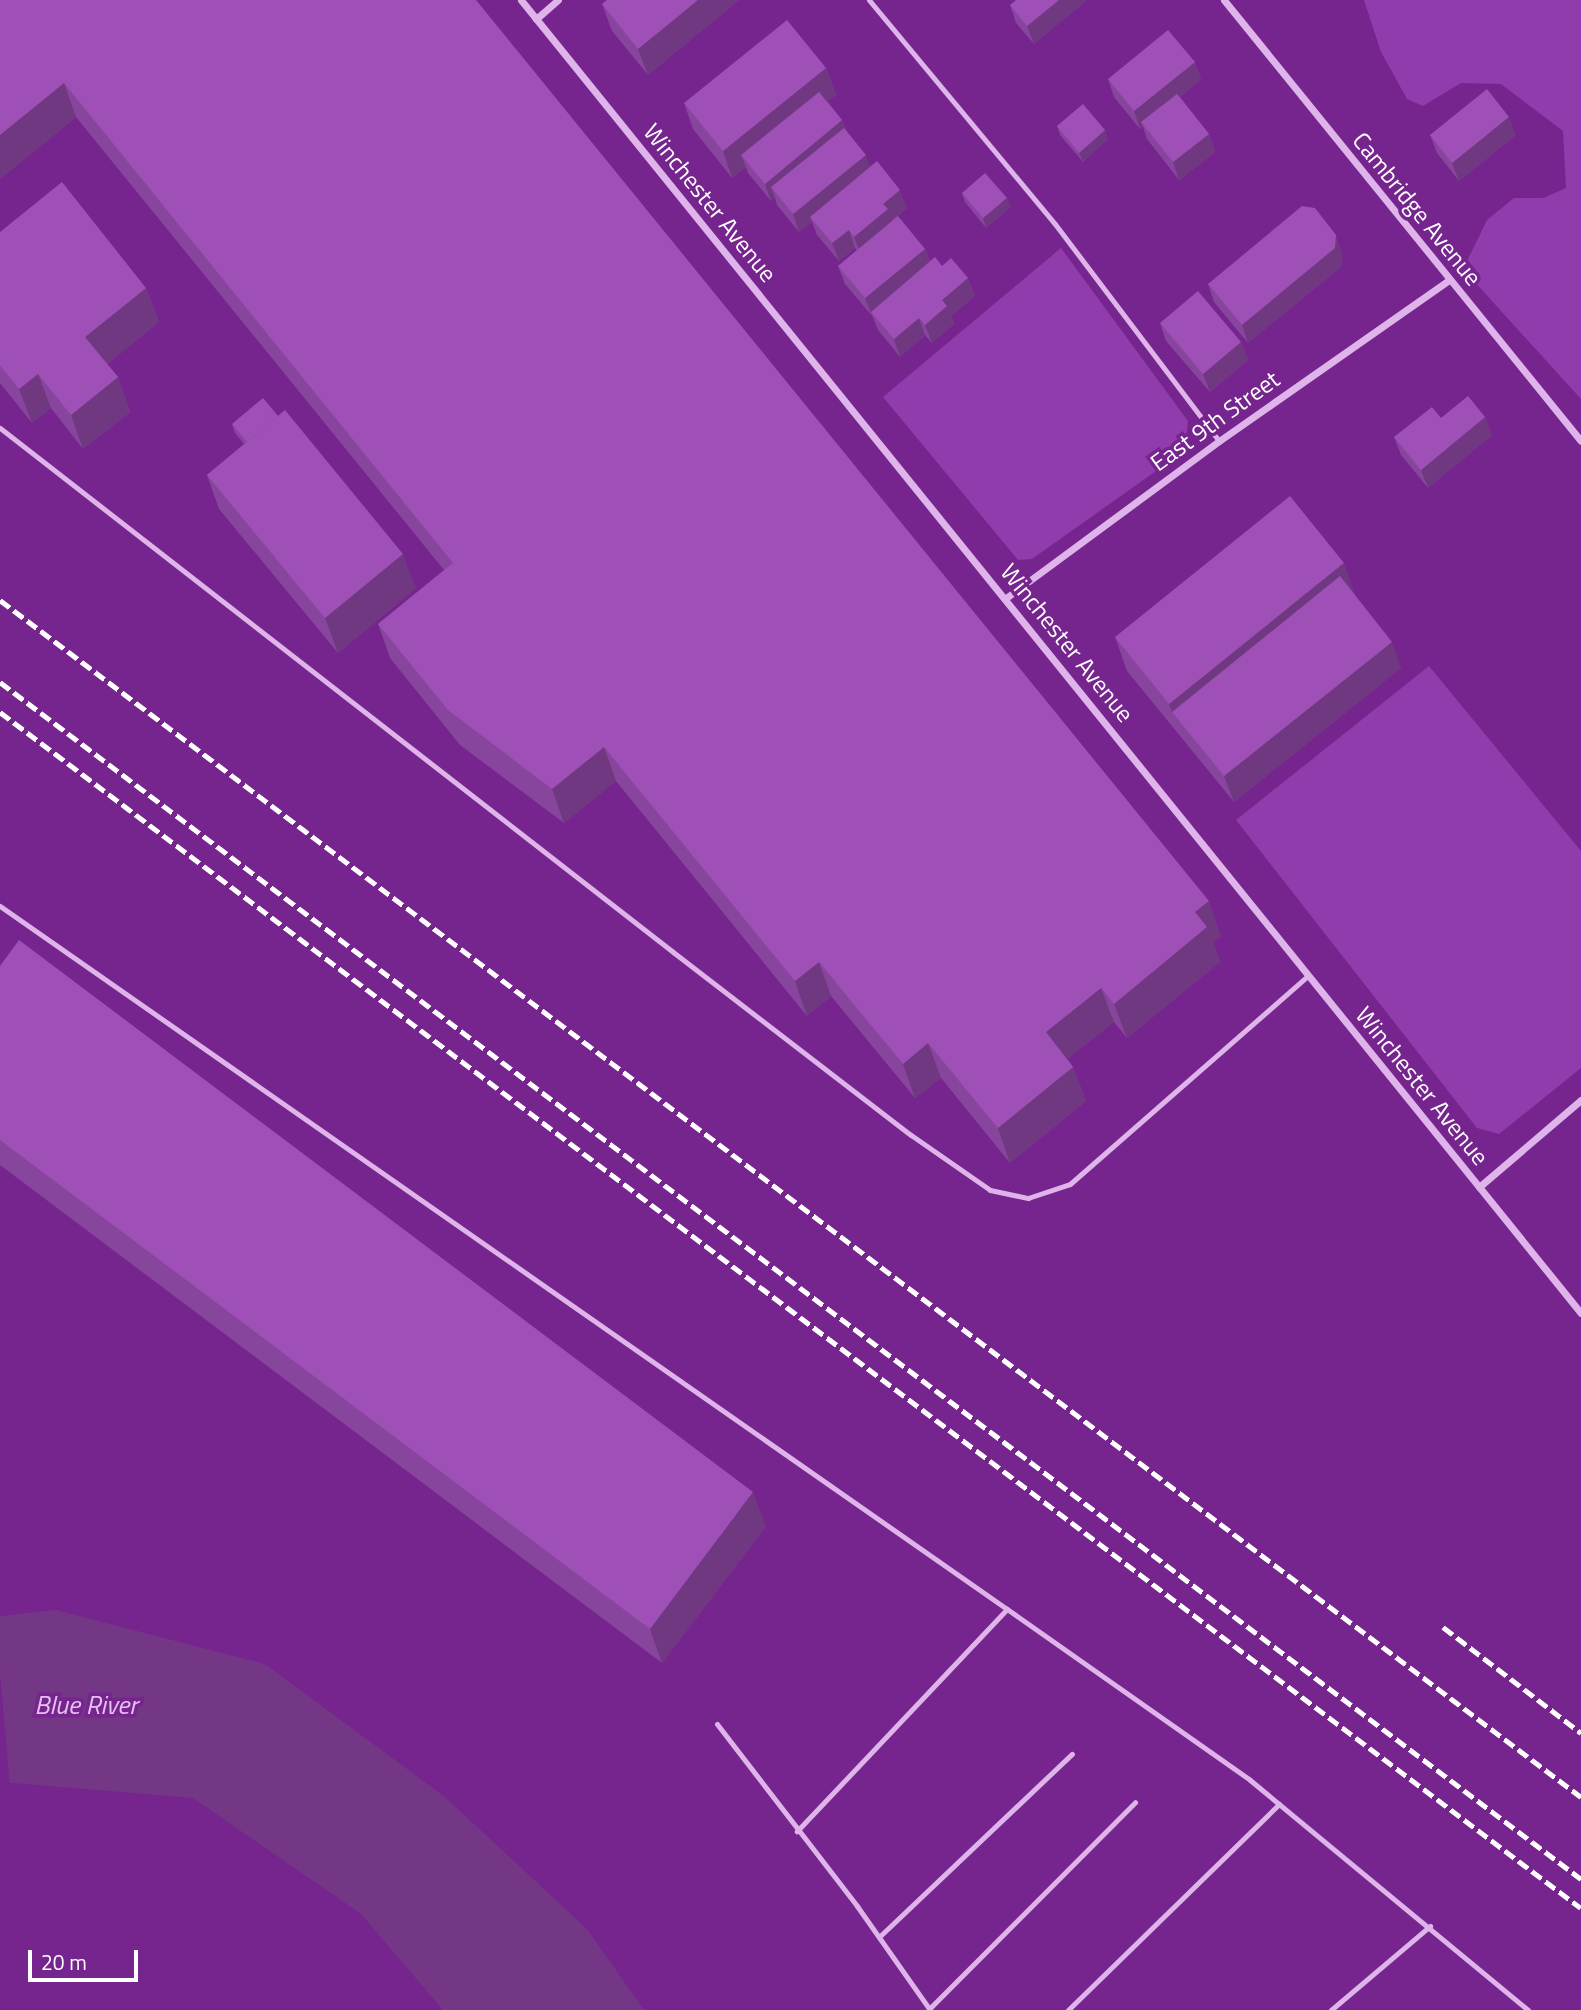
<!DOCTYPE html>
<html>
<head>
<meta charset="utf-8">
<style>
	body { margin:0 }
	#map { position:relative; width:1581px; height:2010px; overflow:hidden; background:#76248e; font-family:"Titillium Web",sans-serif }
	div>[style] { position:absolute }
	.green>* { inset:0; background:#913cad }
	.water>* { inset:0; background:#743786 }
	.pier>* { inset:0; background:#76248e }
	.lane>* { height:5px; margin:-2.5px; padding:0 2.5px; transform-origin:2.5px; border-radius:2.5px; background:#deb4eb }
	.street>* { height:7px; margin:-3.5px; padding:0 3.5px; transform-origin:3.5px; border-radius:3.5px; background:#deb4eb }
	.rail>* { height:5px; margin-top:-2.5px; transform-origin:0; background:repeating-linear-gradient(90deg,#fff 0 12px,transparent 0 17px) }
	.wall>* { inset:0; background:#88459d }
	.shaded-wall>* { inset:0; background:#6f3880 }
	.building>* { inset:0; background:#9e50b7 }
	span { translate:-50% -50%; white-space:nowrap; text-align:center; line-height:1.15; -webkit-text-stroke:7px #76248e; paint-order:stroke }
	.street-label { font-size:24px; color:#fff }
	.water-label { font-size:26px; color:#e6c0f2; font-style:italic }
	.scale { position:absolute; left:28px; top:1950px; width:110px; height:32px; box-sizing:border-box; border:4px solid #fff; border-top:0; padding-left:9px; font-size:21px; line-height:24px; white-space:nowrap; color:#fff; -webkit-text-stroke:5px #76248e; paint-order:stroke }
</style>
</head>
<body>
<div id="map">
	<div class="green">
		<i style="clip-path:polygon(1364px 0,1581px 0,1581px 399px,1472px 279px,1467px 261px,1487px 220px,1514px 198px,1543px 198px,1566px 188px,1563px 131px,1501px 84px,1461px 83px,1423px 106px,1407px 99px,1381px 52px)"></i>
		<i style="clip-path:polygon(1061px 248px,1188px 421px,1186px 442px,1173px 459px,1032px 559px,1018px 560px,883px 397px)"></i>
		<i style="clip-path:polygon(1429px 666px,1581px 851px,1581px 1068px,1499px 1134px,1477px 1128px,1236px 820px)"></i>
	</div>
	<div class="water">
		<i style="clip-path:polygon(56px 1610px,265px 1664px,445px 1797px,587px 1929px,644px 2010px,443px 2010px,361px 1914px,193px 1798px,0 1782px,0 1616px)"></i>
	</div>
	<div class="pier">
		<i style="clip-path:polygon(0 1674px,10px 1787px,0 1786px)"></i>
	</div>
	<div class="lane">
		<i style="left:869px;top:0;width:291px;rotate:50.3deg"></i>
		<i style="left:1055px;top:224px;width:272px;rotate:52.9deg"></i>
		<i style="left:0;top:428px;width:853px;rotate:37.9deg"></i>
		<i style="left:673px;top:952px;width:300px;rotate:37.6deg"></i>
		<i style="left:911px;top:1135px;width:96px;rotate:34.8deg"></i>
		<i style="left:990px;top:1190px;width:39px;rotate:12deg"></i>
		<i style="left:1028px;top:1198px;width:44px;rotate:-18.4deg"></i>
		<i style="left:1070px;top:1184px;width:317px;rotate:-41.2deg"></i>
		<i style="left:0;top:906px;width:1228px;rotate:34.92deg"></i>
		<i style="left:1007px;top:1609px;width:306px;rotate:133.4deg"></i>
		<i style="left:1007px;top:1609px;width:297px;rotate:35.1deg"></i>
		<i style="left:1250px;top:1780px;width:361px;rotate:39.6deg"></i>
		<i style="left:717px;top:1724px;width:230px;rotate:52.4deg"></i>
		<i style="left:857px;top:1906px;width:127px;rotate:54.9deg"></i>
		<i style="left:879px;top:1937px;width:266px;rotate:-43.5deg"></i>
		<i style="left:929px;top:2009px;width:292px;rotate:-45.1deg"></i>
		<i style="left:1068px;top:2010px;width:295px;rotate:-44.3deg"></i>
		<i style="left:1331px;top:2010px;width:130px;rotate:-40.3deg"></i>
	</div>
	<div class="street">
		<i style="left:521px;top:0;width:1687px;rotate:51.09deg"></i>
		<i style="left:1224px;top:0;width:567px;rotate:51.01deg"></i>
		<i style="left:536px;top:19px;width:29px;rotate:-41deg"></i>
		<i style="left:1006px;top:598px;width:265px;rotate:-36.4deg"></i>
		<i style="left:1219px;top:441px;width:281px;rotate:-35deg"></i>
		<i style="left:1479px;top:1187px;width:134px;rotate:-40.5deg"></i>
	</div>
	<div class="rail">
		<i style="left:0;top:600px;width:1983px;rotate:37.13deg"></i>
		<i style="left:0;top:682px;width:1983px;rotate:37.13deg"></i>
		<i style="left:0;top:712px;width:1982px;rotate:37.11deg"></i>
		<i style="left:1443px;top:1627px;width:174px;rotate:37.5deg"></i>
	</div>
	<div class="wall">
		<i style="clip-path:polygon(0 0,1221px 936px,1213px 942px,1220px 962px,1127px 1038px,1114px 1022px,1067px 1059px,1073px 1067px,1086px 1101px,1010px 1163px,941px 1078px,915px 1098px,831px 996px,807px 1016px,616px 781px,564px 823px,460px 745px,390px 658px,378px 624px,444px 570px,76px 117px,0 179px)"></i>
		<i style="clip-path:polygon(739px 0,648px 75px,612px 31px,602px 4px)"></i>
		<i style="clip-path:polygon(1087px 0,1034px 44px,1016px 23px,1010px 5px)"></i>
		<i style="clip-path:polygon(1195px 62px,1201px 80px,1180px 97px,1209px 134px,1215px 152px,1179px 180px,1147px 139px,1143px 127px,1140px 129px,1114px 97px,1108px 79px)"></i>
		<i style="clip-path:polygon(826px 68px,836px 95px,827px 101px,842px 120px,846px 130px,870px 167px,907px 208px,892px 221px,925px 249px,930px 261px,942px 266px,968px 278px,975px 296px,951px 316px,954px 324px,932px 343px,925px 335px,900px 357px,878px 330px,872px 315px,872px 316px,845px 284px,838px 266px,857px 250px,855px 248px,839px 261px,817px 235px,812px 222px,799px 232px,777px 205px,775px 198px,771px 201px,748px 173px,746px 167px,732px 178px,693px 129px,684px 103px)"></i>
		<i style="clip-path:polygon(1057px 126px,1105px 130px,1108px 139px,1083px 162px,1060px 135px)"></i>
		<i style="clip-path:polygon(1430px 135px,1516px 135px,1459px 181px,1437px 153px)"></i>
		<i style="clip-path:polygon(962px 193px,1011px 207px,986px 228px,965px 202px)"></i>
		<i style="clip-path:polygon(0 232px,146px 288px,159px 322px,107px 364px,118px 377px,130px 412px,83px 449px,51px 408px,32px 423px,0 383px)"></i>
		<i style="clip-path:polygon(1342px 253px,1342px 266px,1248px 343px,1214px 302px,1208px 284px)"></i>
		<i style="clip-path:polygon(1160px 323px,1241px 342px,1248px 360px,1210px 392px,1166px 341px)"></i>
		<i style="clip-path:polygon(1485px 417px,1492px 435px,1428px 488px,1401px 455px,1394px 437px,1441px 418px)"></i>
		<i style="clip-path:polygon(232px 424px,416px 588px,338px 653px,219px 509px,207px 475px,244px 444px,235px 433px)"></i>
		<i style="clip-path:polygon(1356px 598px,1401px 668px,1234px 802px,1127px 671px,1115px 637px)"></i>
		<i style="clip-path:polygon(0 966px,766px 1526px,662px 1663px,0 1165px)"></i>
	</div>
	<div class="shaded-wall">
		<i style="clip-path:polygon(698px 0,739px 0,648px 75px,638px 49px)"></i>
		<i style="clip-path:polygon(1059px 0,1087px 0,1034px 44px,1027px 26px)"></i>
		<i style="clip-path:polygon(1195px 62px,1201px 80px,1144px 126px,1141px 122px,1143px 127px,1140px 129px,1134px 111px)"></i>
		<i style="clip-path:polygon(826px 68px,836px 95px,749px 164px,741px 155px,746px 167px,732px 178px,723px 151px)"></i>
		<i style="clip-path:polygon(64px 83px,76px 117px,0 179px,0 135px)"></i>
		<i style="clip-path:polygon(1509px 117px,1516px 135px,1459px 181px,1452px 163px)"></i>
		<i style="clip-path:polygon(842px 120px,848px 137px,771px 187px,775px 198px,771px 201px,765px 184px)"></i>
		<i style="clip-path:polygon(1105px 130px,1108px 139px,1083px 162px,1079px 153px)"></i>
		<i style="clip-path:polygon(1209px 134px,1215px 152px,1179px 180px,1173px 162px)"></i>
		<i style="clip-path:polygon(866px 155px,872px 173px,810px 217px,812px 222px,799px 232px,793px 214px)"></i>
		<i style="clip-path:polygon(900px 190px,907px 208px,892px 220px,894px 227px,861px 254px,854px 237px,883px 204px)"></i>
		<i style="clip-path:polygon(1007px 198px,1011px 207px,986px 228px,983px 218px)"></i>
		<i style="clip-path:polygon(849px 230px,855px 248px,839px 261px,832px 243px)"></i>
		<i style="clip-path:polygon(1336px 235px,1342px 253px,1342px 266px,1248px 343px,1242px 325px)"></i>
		<i style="clip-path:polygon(925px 249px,932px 266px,871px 312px,872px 315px,872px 316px,865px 298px)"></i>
		<i style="clip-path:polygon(968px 278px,975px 296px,951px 316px,954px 324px,932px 343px,925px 325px,942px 300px)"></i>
		<i style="clip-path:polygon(146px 288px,159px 322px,98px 371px,85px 337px)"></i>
		<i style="clip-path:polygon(919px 318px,925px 335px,900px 357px,894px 339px)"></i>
		<i style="clip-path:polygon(1241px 342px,1248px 360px,1210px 392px,1203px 374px)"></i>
		<i style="clip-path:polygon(38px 374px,51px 408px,32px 423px,19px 389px)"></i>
		<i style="clip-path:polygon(118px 377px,130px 412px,83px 449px,71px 415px)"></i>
		<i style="clip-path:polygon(1485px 417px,1492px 435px,1428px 488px,1421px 470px)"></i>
		<i style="clip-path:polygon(403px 554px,416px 588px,338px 653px,325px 618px)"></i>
		<i style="clip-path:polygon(1344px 563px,1356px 597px,1172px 712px,1169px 704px)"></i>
		<i style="clip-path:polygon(1392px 642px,1401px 668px,1234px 802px,1224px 776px)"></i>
		<i style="clip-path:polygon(604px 747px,616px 781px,564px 823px,552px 789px)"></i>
		<i style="clip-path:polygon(1209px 901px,1221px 936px,1213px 942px,1220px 962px,1127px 1038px,1114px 1004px,1195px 912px)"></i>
		<i style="clip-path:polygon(819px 962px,831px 996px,807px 1016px,795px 981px)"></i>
		<i style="clip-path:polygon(1101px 988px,1114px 1022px,1058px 1067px,1046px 1032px)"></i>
		<i style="clip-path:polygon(928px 1043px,941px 1078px,915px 1098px,903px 1064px)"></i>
		<i style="clip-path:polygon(1073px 1067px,1086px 1101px,1010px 1163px,998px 1128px)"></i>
		<i style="clip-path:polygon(753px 1492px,766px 1526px,662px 1663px,650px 1629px)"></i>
	</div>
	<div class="building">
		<i style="clip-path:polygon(0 0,476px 0,1209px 901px,1195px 912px,1207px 927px,1114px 1004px,1101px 988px,1046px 1032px,1073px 1067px,998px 1128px,928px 1043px,903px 1064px,819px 962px,795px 981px,604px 747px,552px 789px,448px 710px,378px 624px,453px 563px,64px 83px,0 135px)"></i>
		<i style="clip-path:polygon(607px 0,698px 0,638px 49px,602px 4px)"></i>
		<i style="clip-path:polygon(1016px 0,1059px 0,1027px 26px,1010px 5px)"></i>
		<i style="clip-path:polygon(787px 20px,826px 68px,723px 151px,684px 103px)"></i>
		<i style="clip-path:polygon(1168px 30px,1195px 62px,1134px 111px,1108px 79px)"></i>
		<i style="clip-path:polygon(1487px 89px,1509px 117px,1452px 163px,1430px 135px)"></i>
		<i style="clip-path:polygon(819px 92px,842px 120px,765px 184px,741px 155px)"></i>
		<i style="clip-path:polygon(1177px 94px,1209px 134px,1173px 162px,1141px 122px)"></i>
		<i style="clip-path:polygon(1083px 104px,1105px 130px,1079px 153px,1057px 126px)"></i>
		<i style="clip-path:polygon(844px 128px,866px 155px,793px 214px,771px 187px)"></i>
		<i style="clip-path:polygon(877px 161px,900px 190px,883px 204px,888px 209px,854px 237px,849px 230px,832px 243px,810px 217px)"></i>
		<i style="clip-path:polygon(985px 173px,1007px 198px,983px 218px,962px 193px)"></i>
		<i style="clip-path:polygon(62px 182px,146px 288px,85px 337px,118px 377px,71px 415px,38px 374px,19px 389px,0 365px,0 232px)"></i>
		<i style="clip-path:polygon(1302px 206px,1315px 208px,1336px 235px,1335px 248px,1242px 325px,1208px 284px)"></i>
		<i style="clip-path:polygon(898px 216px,925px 249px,865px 298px,838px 266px)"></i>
		<i style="clip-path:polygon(935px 257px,942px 266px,951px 258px,968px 278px,942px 300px,947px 306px,925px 325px,919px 318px,894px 339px,871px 312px)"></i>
		<i style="clip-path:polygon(1198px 291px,1241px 342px,1203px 374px,1160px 323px)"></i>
		<i style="clip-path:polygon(1468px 396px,1485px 417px,1421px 470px,1394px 437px,1432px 407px,1441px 418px)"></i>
		<i style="clip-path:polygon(263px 398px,278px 416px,247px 442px,232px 424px)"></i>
		<i style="clip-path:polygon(285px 410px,403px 554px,325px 618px,207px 475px)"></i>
		<i style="clip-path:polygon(1290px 496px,1344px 563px,1169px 704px,1115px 637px)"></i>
		<i style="clip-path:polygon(1340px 576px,1392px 642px,1224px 776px,1172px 712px)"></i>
		<i style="clip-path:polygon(19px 940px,753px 1492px,650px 1629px,0 1140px,0 966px)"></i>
	</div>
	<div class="street-label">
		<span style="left:710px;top:203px;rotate:51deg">Winchester Avenue</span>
		<span style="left:1417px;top:209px;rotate:51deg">Cambridge Avenue</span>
		<span style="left:1215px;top:421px;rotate:-36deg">East 9th Street</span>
		<span style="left:1067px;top:643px;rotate:51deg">Winchester Avenue</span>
		<span style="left:1422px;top:1086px;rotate:51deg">Winchester Avenue</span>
	</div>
	<div class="water-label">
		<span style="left:86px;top:1705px">Blue River</span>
	</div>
	<div class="scale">20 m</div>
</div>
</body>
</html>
